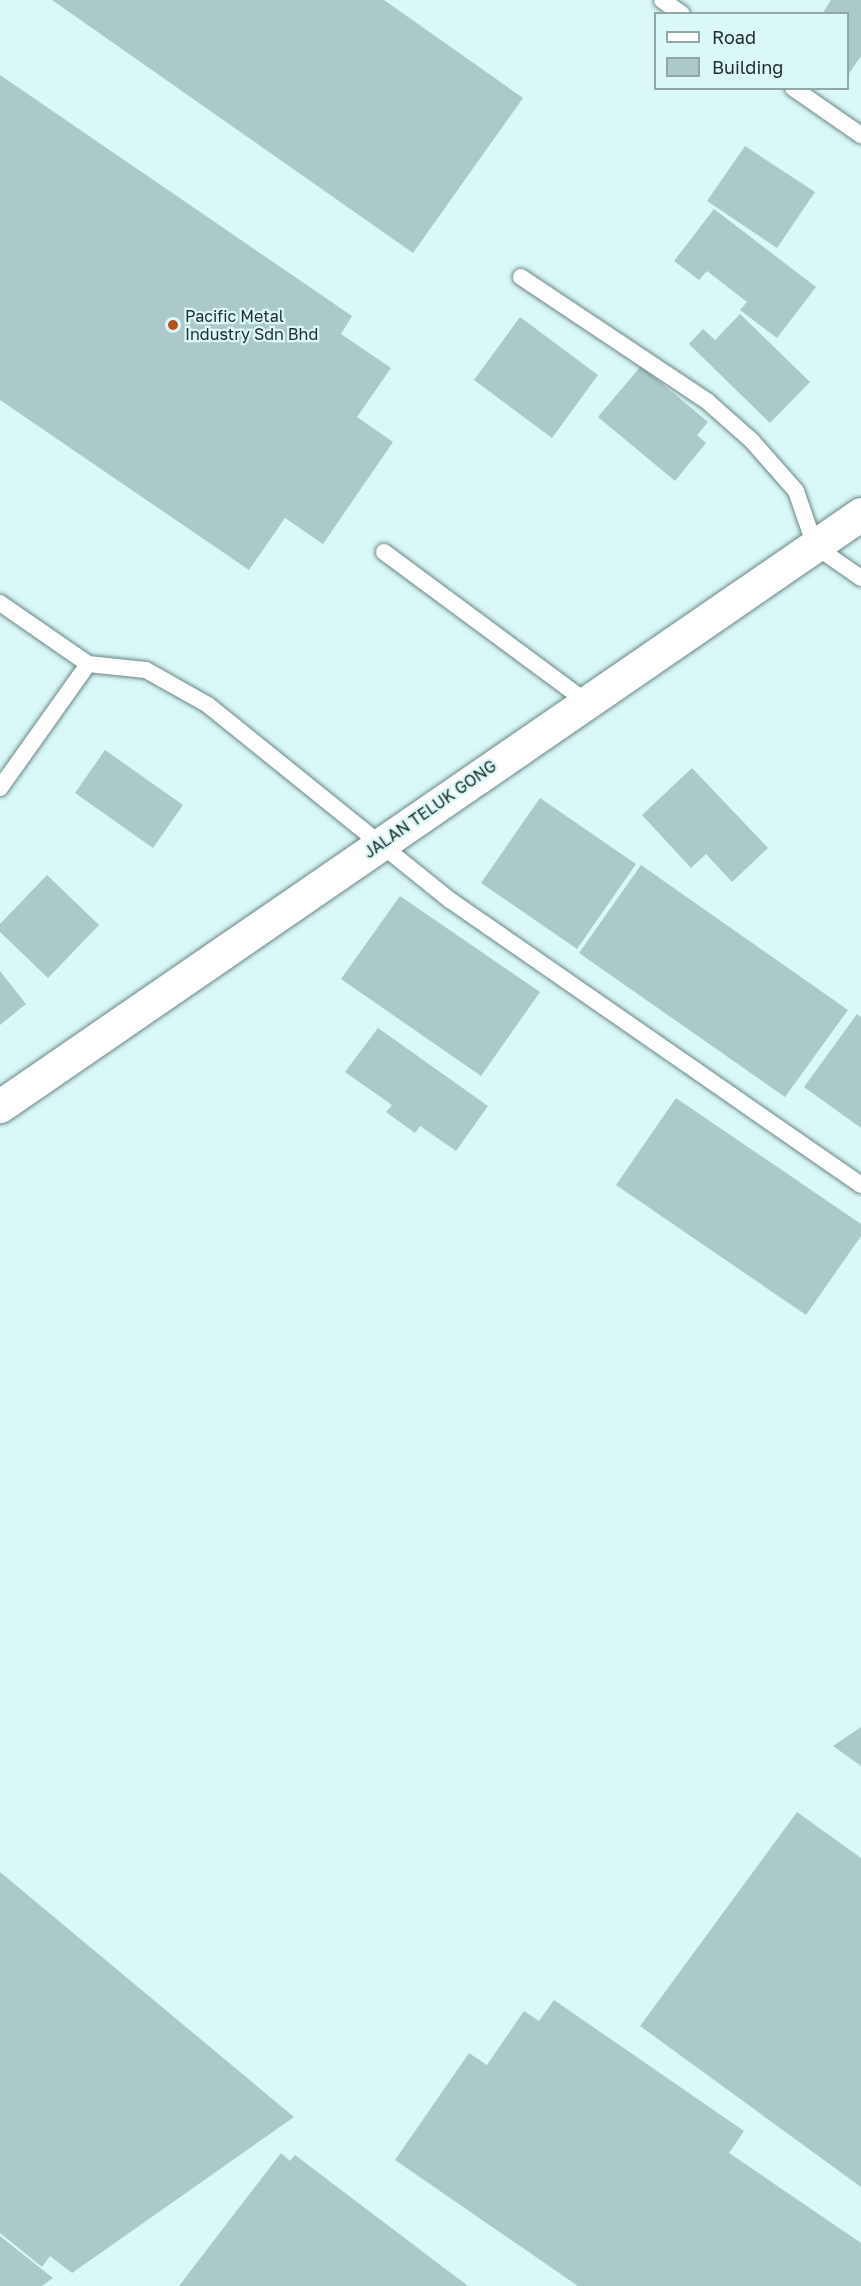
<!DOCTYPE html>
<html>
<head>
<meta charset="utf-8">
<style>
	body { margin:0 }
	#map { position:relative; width:861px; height:2286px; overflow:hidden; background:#d9f8f7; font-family:"Golos Text",sans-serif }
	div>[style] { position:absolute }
	.building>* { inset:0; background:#abc9c8 }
	.roads { filter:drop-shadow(0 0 2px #6a8686) drop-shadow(0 0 2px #6a8686) }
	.service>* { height:16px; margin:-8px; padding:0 8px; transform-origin:8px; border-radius:8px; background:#fff }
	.tertiary>* { height:33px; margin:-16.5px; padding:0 16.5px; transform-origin:16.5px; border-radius:16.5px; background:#fff }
	.dots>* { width:16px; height:16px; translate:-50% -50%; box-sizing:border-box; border:3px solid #d9f8f7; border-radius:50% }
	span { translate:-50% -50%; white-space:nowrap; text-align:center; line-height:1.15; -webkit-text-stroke:4.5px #d9f8f7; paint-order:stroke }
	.poi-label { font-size:16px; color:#222e2d }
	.left { translate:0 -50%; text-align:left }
	.street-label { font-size:16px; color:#222e2d }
	.legend { position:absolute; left:654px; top:12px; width:195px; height:78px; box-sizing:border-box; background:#d9f8f7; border:2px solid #90a7a6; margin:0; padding:8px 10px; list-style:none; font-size:18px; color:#222e2d }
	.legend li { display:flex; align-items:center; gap:12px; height:30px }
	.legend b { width:30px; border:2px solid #90a7a6 }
</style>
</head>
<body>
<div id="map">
	<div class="building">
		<i style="clip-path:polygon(52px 0,384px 0,523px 98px,413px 253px)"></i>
		<i style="clip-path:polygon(831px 0,861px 0,861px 56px,848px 75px,848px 14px,822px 14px)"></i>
		<i style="clip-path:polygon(0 75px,352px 316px,341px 334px,391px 368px,357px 417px,393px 442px,323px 544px,285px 518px,249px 570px,0 400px)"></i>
		<i style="clip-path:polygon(745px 146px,815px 192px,777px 248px,707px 201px)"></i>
		<i style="clip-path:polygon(714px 209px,816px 287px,777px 338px,740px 310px,747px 302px,707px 271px,699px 280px,674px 261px)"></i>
		<i style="clip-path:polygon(740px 314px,810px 382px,770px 423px,689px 344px,703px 329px,715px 340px)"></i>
		<i style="clip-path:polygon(520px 317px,598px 375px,552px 438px,474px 380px)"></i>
		<i style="clip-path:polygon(641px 366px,708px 422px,697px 435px,706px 443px,675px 481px,598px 417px)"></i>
		<i style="clip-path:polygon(105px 750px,183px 805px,153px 848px,75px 793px)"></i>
		<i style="clip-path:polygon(692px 768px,768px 848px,732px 882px,706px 854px,691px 868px,642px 815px)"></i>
		<i style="clip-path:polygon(540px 798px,636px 864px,577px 949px,481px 883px)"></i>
		<i style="clip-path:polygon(641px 865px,848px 1010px,785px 1097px,579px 953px)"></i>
		<i style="clip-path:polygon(47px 875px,99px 925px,48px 978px,0 932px,0 924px)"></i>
		<i style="clip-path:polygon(400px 896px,540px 992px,481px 1076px,341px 979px)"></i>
		<i style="clip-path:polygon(0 971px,26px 1004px,0 1025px)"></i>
		<i style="clip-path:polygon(857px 1014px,861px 1017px,861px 1128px,804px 1087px)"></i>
		<i style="clip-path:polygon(378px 1028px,488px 1106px,456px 1151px,420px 1126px,415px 1133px,386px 1112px,392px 1105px,345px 1072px)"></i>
		<i style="clip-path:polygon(676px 1098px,861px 1224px,861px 1236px,806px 1315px,616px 1185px)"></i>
		<i style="clip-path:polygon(861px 1727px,861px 1766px,833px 1746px)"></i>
		<i style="clip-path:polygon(797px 1812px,861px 1858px,861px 2187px,640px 2026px)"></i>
		<i style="clip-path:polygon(0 1872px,294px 2117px,72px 2273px,50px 2256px,42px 2267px,0 2233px)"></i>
		<i style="clip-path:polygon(554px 2000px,744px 2131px,729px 2153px,861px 2243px,861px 2286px,578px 2286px,395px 2160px,469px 2053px,487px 2065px,524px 2011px,539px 2021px)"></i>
		<i style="clip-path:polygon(281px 2153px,290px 2161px,295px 2155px,468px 2286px,179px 2286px)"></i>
		<i style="clip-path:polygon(0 2236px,53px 2278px,42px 2286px,0 2286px)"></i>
	</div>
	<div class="roads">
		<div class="service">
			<i style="left:662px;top:0;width:24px;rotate:35deg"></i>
			<i style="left:793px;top:88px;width:83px;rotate:34.7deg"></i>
			<i style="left:521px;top:277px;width:224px;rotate:33.7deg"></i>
			<i style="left:707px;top:401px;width:60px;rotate:41.6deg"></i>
			<i style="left:752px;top:441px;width:67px;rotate:48.7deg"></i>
			<i style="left:796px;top:491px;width:58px;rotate:70.9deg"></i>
			<i style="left:815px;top:546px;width:56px;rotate:34.8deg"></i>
			<i style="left:384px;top:552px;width:249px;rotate:36.5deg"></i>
			<i style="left:0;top:603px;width:107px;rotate:34.7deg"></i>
			<i style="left:0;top:788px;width:152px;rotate:-54.6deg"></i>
			<i style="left:88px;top:664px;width:58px;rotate:5.9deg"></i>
			<i style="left:146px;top:670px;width:71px;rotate:29.4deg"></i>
			<i style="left:208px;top:705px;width:311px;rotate:38.9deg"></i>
			<i style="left:450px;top:900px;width:500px;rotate:34.74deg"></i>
		</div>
		<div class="tertiary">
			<i style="left:0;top:1106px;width:1045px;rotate:-34.51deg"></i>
		</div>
	</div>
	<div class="dots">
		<i style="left:173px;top:325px;background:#b6521e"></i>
	</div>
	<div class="poi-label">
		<span class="left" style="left:185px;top:325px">Pacific Metal<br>Industry Sdn Bhd</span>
	</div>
	<div class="street-label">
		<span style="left:430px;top:809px;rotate:-35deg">JALAN TELUK GONG</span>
	</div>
	<ul class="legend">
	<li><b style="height:8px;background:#fff"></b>Road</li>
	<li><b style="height:16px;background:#abc9c8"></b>Building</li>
	</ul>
</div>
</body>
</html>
